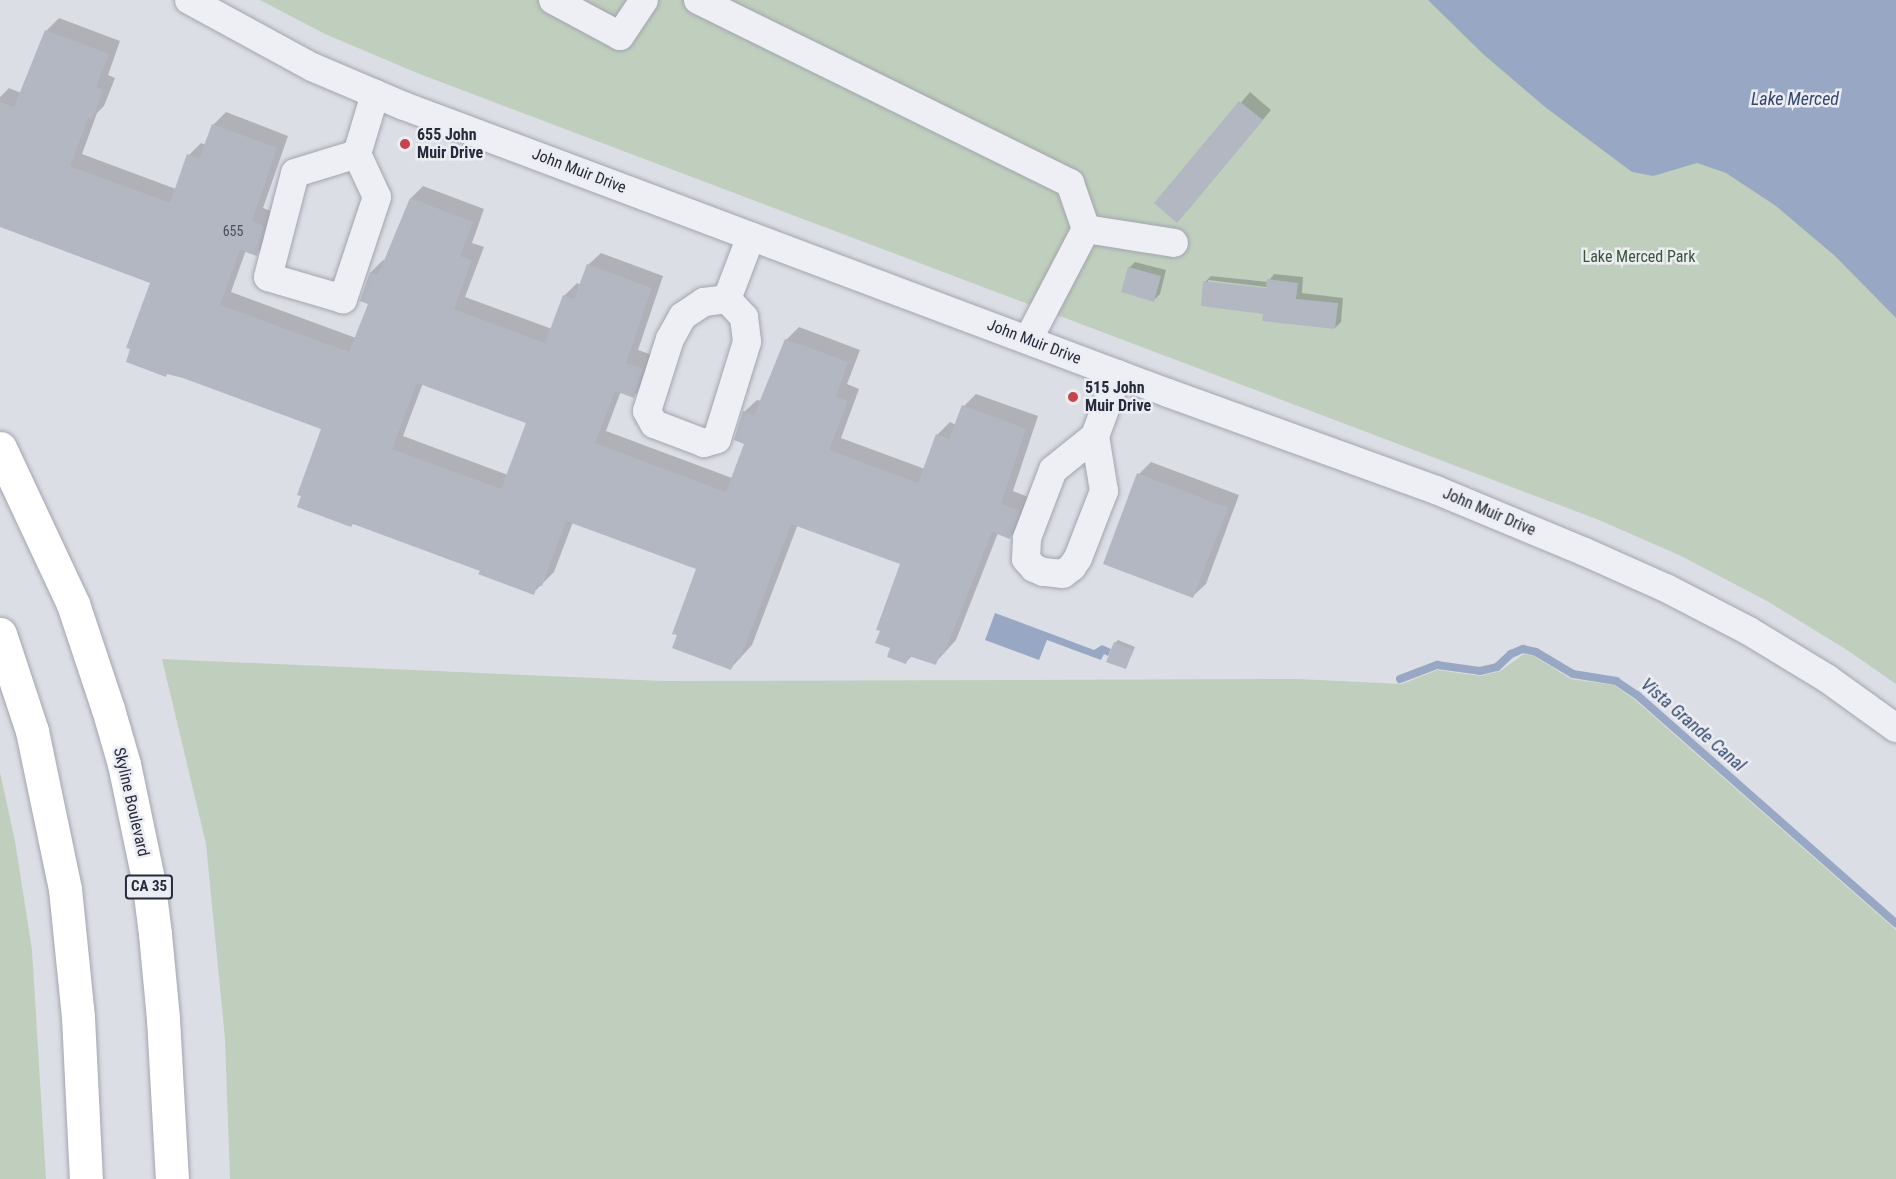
<!DOCTYPE html>
<html>
<head>
<meta charset="utf-8">
<style>
	body { margin:0 }
	#map { position:relative; width:1896px; height:1179px; overflow:hidden; background:#dcdee5; font-family:"Roboto Condensed",sans-serif }
	div>[style] { position:absolute }
	.green>* { inset:0; background:#c0cfbd }
	.water>* { inset:0; background:#98a8c4 }
	.shadow>* { inset:0; background:#0003 }
	.stream>* { height:8px; margin:-4px; padding:0 4px; transform-origin:4px; border-radius:4px; background:#98a8c4 }
	.building>* { inset:0; background:#b3b7c2 }
	.roads { filter:drop-shadow(0 0 2px #a2a5af) drop-shadow(0 0 2px #a2a5af) }
	.minor>* { height:28px; margin:-14px; padding:0 14px; transform-origin:14px; border-radius:14px; background:#eeeff4 }
	.major>* { height:33px; margin:-16.5px; padding:0 16.5px; transform-origin:16.5px; border-radius:16.5px; background:#fff }
	.dots>* { width:16px; height:16px; translate:-50% -50%; box-sizing:border-box; border:3px solid #ebedf3; border-radius:50% }
	span { translate:-50% -50%; white-space:nowrap; text-align:center; line-height:1.15; -webkit-text-stroke:5px #ebedf3; paint-order:stroke }
	.number-label { font-size:14px; color:#494e5d }
	.number-label span { -webkit-text-stroke-width:0 }
	.shield-label span { padding:2px 4px; background:#ebedf3; border:2px solid; border-radius:4px; -webkit-text-stroke-width:0 }
	.shield-label { font-size:15px; color:#262b3b; font-weight:700 }
	.poi-label { font-size:16px; color:#262b3b; font-weight:700 }
	.left { translate:0 -50%; text-align:left }
	.street-label { font-size:16px; color:#262b3b }
	.park-label { font-size:16px; color:#375534 }
	.water-label { font-size:18px; color:#33466c; font-style:italic }
</style>
</head>
<body>
<div id="map">
	<div class="green">
		<i style="clip-path:polygon(260px 0,1896px 0,1896px 684px,1847px 650px,1767px 601px,1681px 556px,1599px 520px,417px 73px,325px 34px)"></i>
		<i style="clip-path:polygon(1524px 654px,1534px 656px,1571px 679px,1614px 685px,1634px 699px,1896px 930px,1896px 1179px,230px 1179px,225px 1039px,206px 844px,162px 659px,663px 681px,1298px 679px,1402px 684px,1437px 670px,1481px 676px,1500px 671px)"></i>
		<i style="clip-path:polygon(0 772px,15px 841px,32px 950px,46px 1179px,0 1179px)"></i>
	</div>
	<div class="water">
		<i style="clip-path:polygon(1428px 0,1896px 0,1896px 318px,1835px 256px,1776px 206px,1726px 173px,1697px 163px,1653px 176px,1632px 172px,1545px 107px,1483px 54px)"></i>
		<i style="clip-path:polygon(995px 613px,1094px 650px,1102px 645px,1111px 649px,1108px 656px,1104px 654px,1101px 660px,1047px 640px,1039px 660px,985px 640px)"></i>
	</div>
	<div class="shadow">
		<i style="clip-path:polygon(evenodd,59px 18px,120px 41px,108px 75px,115px 78px,104px 106px,97px 113px,82px 154px,176px 189px,189px 155px,201px 143px,206px 145px,213px 125px,226px 112px,288px 136px,263px 208px,276px 213px,269px 241px,256px 254px,246px 250px,231px 292px,356px 338px,370px 303px,362px 300px,371px 272px,383px 260px,386px 261px,411px 198px,423px 186px,484px 209px,472px 243px,484px 247px,465px 297px,552px 329px,564px 296px,577px 283px,581px 285px,588px 265px,601px 253px,663px 276px,638px 350px,655px 356px,646px 383px,634px 396px,621px 391px,606px 431px,732px 478px,746px 443px,744px 412px,757px 400px,761px 401px,786px 340px,799px 327px,860px 350px,847px 384px,859px 389px,841px 438px,925px 469px,937px 435px,950px 422px,956px 425px,964px 406px,976px 394px,1038px 416px,1013px 491px,1031px 498px,1023px 525px,1010px 537px,998px 533px,956px 640px,935px 663px,913px 655px,906px 662px,902px 563px,798px 524px,752px 645px,731px 668px,698px 568px,573px 522px,554px 572px,533px 593px,482px 570px,323px 428px,152px 282px,0 226px,0 97px,9px 88px,21px 93px,46px 31px,59px 18px,423px 383px,528px 423px,508px 475px,403px 436px,423px 383px)"></i>
		<i style="clip-path:polygon(1250px 92px,1271px 110px,1187px 211px,1156px 203px)"></i>
		<i style="clip-path:polygon(1135px 262px,1166px 270px,1160px 294px,1154px 300px,1129px 268px)"></i>
		<i style="clip-path:polygon(evenodd,1274px 274px,1303px 277px,1302px 293px,1343px 298px,1341px 322px,1335px 328px,1265px 312px,1205px 282px,1211px 276px,1268px 282px,1274px 274px,1208px 280px,1274px 288px,1273px 291px,1208px 283px,1208px 280px)"></i>
		<i style="clip-path:polygon(1151px 462px,1239px 495px,1206px 584px,1193px 596px,1139px 474px)"></i>
		<i style="clip-path:polygon(1118px 640px,1135px 647px,1126px 668px,1115px 643px)"></i>
	</div>
	<div class="stream">
		<i style="left:1400px;top:679px;width:40px;rotate:-21deg"></i>
		<i style="left:1437px;top:665px;width:43px;rotate:7.9deg"></i>
		<i style="left:1480px;top:671px;width:17px;rotate:-13deg"></i>
		<i style="left:1497px;top:667px;width:19px;rotate:-43deg"></i>
		<i style="left:1511px;top:654px;width:13px;rotate:-23deg"></i>
		<i style="left:1523px;top:649px;width:13px;rotate:13deg"></i>
		<i style="left:1536px;top:652px;width:43px;rotate:30.7deg"></i>
		<i style="left:1573px;top:674px;width:44px;rotate:9.2deg"></i>
		<i style="left:1616px;top:681px;width:25px;rotate:34deg"></i>
		<i style="left:1637px;top:695px;width:345px;rotate:41.4deg"></i>
	</div>
	<div class="building">
		<i style="clip-path:polygon(evenodd,45px 30px,109px 54px,96px 87px,103px 90px,92px 120px,88px 119px,70px 166px,170px 203px,187px 154px,199px 159px,212px 124px,277px 148px,252px 221px,264px 226px,257px 256px,240px 250px,220px 305px,349px 352px,368px 304px,360px 301px,370px 272px,378px 275px,410px 198px,473px 222px,460px 256px,472px 260px,454px 309px,545px 343px,563px 295px,574px 299px,587px 264px,652px 288px,626px 363px,643px 369px,634px 398px,615px 391px,595px 443px,632px 457px,726px 492px,744px 444px,734px 440px,743px 411px,754px 415px,785px 339px,848px 362px,836px 397px,848px 401px,829px 450px,918px 483px,936px 434px,949px 439px,962px 405px,1026px 429px,1001px 504px,1020px 511px,1010px 539px,992px 532px,944px 654px,940px 653px,936px 665px,909px 656px,906px 664px,887px 657px,890px 648px,875px 643px,880px 631px,876px 630px,900px 564px,791px 524px,740px 659px,736px 658px,731px 670px,672px 648px,677px 635px,672px 634px,696px 569px,566px 521px,542px 586px,537px 585px,534px 595px,478px 574px,480px 571px,353px 524px,351px 527px,297px 507px,301px 496px,297px 495px,321px 429px,183px 378px,167px 374px,166px 377px,126px 362px,130px 349px,126px 348px,150px 283px,0 227px,0 102px,14px 107px,45px 30px,417px 383px,526px 423px,501px 489px,392px 449px,417px 383px)"></i>
		<i style="clip-path:polygon(1239px 101px,1263px 120px,1177px 223px,1154px 203px)"></i>
		<i style="clip-path:polygon(1128px 267px,1161px 276px,1154px 302px,1121px 292px)"></i>
		<i style="clip-path:polygon(1267px 279px,1298px 283px,1296px 299px,1338px 303px,1335px 329px,1262px 321px,1263px 314px,1201px 306px,1203px 281px,1266px 288px)"></i>
		<i style="clip-path:polygon(1137px 473px,1228px 508px,1193px 598px,1103px 564px)"></i>
		<i style="clip-path:polygon(1114px 642px,1133px 650px,1126px 669px,1106px 662px)"></i>
	</div>
	<div class="roads">
		<div class="minor">
			<i style="left:189px;top:0;width:140px;rotate:28.6deg"></i>
			<i style="left:312px;top:67px;width:100px;rotate:23deg"></i>
			<i style="left:404px;top:106px;width:816px;rotate:20.59deg"></i>
			<i style="left:1168px;top:393px;width:285px;rotate:19.9deg"></i>
			<i style="left:1436px;top:490px;width:161px;rotate:22.6deg"></i>
			<i style="left:1585px;top:552px;width:89px;rotate:24deg"></i>
			<i style="left:1666px;top:588px;width:93px;rotate:27.4deg"></i>
			<i style="left:1749px;top:631px;width:92px;rotate:31.3deg"></i>
			<i style="left:1828px;top:679px;width:84px;rotate:35.8deg"></i>
			<i style="left:553px;top:0;width:76px;rotate:28.2deg"></i>
			<i style="left:620px;top:36px;width:43px;rotate:-56.3deg"></i>
			<i style="left:698px;top:0;width:415px;rotate:26.2deg"></i>
			<i style="left:1070px;top:183px;width:49px;rotate:70.8deg"></i>
			<i style="left:1086px;top:229px;width:125px;rotate:117.6deg"></i>
			<i style="left:357px;top:154px;width:47px;rotate:65.1deg"></i>
			<i style="left:377px;top:197px;width:108px;rotate:108.4deg"></i>
			<i style="left:343px;top:299px;width:78px;rotate:-163.7deg"></i>
			<i style="left:268px;top:277px;width:107px;rotate:-75.4deg"></i>
			<i style="left:295px;top:173px;width:65px;rotate:-17deg"></i>
			<i style="left:357px;top:154px;width:63px;rotate:-73.3deg"></i>
			<i style="left:1086px;top:229px;width:89px;rotate:9deg"></i>
			<i style="left:727px;top:299px;width:25px;rotate:47deg"></i>
			<i style="left:744px;top:317px;width:25px;rotate:83deg"></i>
			<i style="left:747px;top:342px;width:102px;rotate:107.2deg"></i>
			<i style="left:717px;top:439px;width:14px;rotate:163deg"></i>
			<i style="left:704px;top:443px;width:53px;rotate:-159.2deg"></i>
			<i style="left:654px;top:424px;width:15px;rotate:-118deg"></i>
			<i style="left:647px;top:411px;width:76px;rotate:-72.3deg"></i>
			<i style="left:670px;top:339px;width:26px;rotate:-61deg"></i>
			<i style="left:683px;top:316px;width:25px;rotate:-34deg"></i>
			<i style="left:704px;top:302px;width:23px;rotate:-7deg"></i>
			<i style="left:727px;top:299px;width:67px;rotate:-69.1deg"></i>
			<i style="left:1095px;top:436px;width:56px;rotate:80.7deg"></i>
			<i style="left:1104px;top:491px;width:72px;rotate:111.2deg"></i>
			<i style="left:1078px;top:558px;width:11px;rotate:124deg"></i>
			<i style="left:1072px;top:567px;width:11px;rotate:142deg"></i>
			<i style="left:1063px;top:574px;width:20px;rotate:-174deg"></i>
			<i style="left:1043px;top:572px;width:10px;rotate:-156deg"></i>
			<i style="left:1034px;top:568px;width:12px;rotate:-132deg"></i>
			<i style="left:1026px;top:559px;width:21px;rotate:-87deg"></i>
			<i style="left:1027px;top:538px;width:73px;rotate:-69.1deg"></i>
			<i style="left:1053px;top:470px;width:54px;rotate:-39deg"></i>
			<i style="left:1095px;top:436px;width:66px;rotate:-69.6deg"></i>
		</div>
		<div class="major">
			<i style="left:0;top:448px;width:172px;rotate:64.9deg"></i>
			<i style="left:73px;top:604px;width:111px;rotate:71.6deg"></i>
			<i style="left:108px;top:709px;width:57px;rotate:73.8deg"></i>
			<i style="left:124px;top:764px;width:117px;rotate:78.2deg"></i>
			<i style="left:148px;top:879px;width:55px;rotate:82.7deg"></i>
			<i style="left:155px;top:934px;width:85px;rotate:84.6deg"></i>
			<i style="left:163px;top:1019px;width:160px;rotate:86.8deg"></i>
			<i style="left:0;top:634px;width:102px;rotate:71.7deg"></i>
			<i style="left:32px;top:731px;width:161px;rotate:78.2deg"></i>
			<i style="left:65px;top:889px;width:129px;rotate:84.2deg"></i>
			<i style="left:78px;top:1017px;width:162px;rotate:87.2deg"></i>
		</div>
	</div>
	<div class="dots">
		<i style="left:405px;top:144px;background:#c7444a"></i>
		<i style="left:1073px;top:397px;background:#c7444a"></i>
	</div>
	<div class="number-label">
		<span style="left:233px;top:231px">655</span>
	</div>
	<div class="shield-label">
		<span style="left:149px;top:887px">CA 35</span>
	</div>
	<div class="poi-label">
		<span class="left" style="left:417px;top:144px">655 John<br>Muir Drive</span>
		<span class="left" style="left:1085px;top:397px">515 John<br>Muir Drive</span>
	</div>
	<div class="street-label">
		<span style="left:579px;top:171px;rotate:21deg">John Muir Drive</span>
		<span style="left:1034px;top:342px;rotate:21deg">John Muir Drive</span>
		<span style="left:1489px;top:512px;rotate:23deg">John Muir Drive</span>
		<span style="left:131px;top:802px;rotate:77deg">Skyline Boulevard</span>
	</div>
	<div class="park-label">
		<span style="left:1639px;top:257px">Lake Merced Park</span>
	</div>
	<div class="water-label">
		<span style="left:1795px;top:99px">Lake Merced</span>
		<span style="left:1693px;top:725px;rotate:41deg">Vista Grande Canal</span>
	</div>
</div>
</body>
</html>
